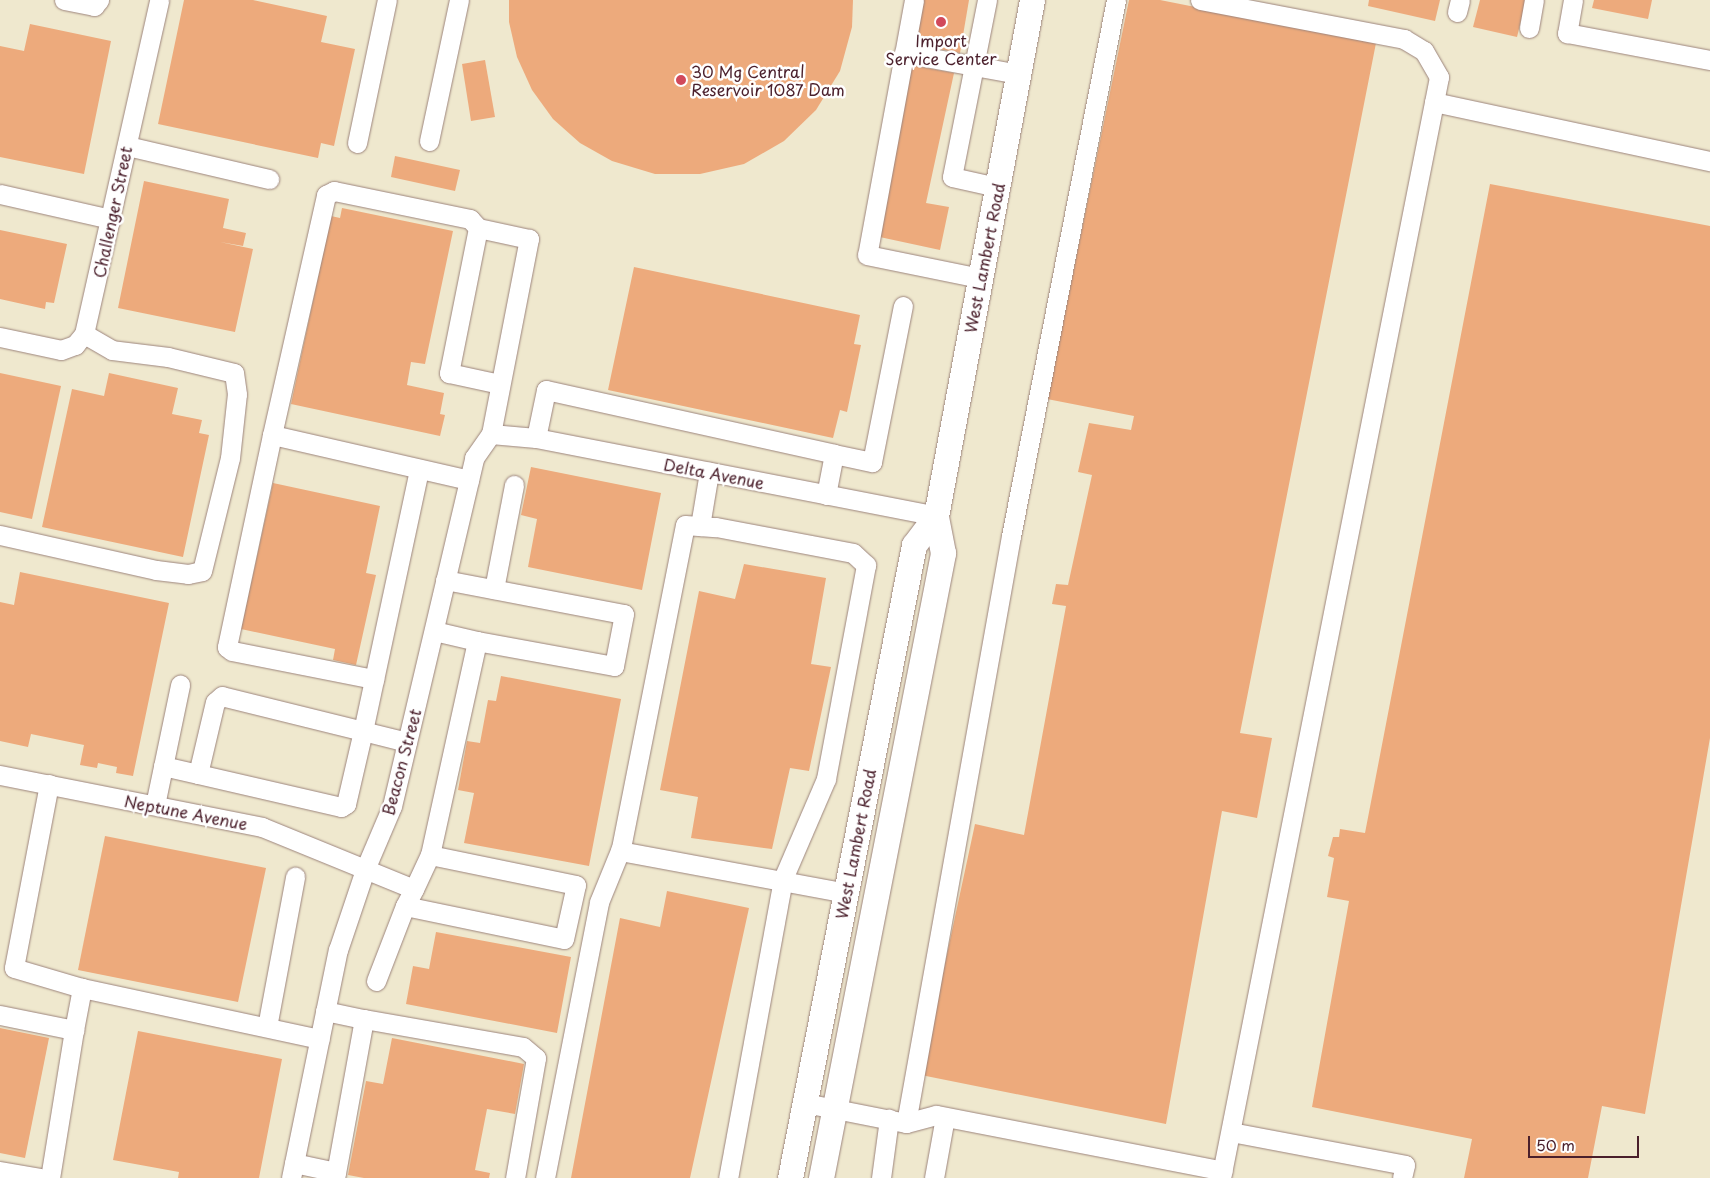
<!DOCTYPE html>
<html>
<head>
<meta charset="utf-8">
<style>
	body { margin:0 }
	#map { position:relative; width:1710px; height:1178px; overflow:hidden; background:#efe8ce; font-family:"Playpen Sans",sans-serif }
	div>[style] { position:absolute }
	.building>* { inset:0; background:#edaa7c }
	.roads { filter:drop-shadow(0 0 1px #9c847c) drop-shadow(0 0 1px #9c847c) }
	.minor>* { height:19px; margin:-9.5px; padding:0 9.5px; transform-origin:9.5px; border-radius:9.5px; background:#fff }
	.major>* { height:25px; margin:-12.5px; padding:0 12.5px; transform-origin:12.5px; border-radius:12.5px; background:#fff }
	.dots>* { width:14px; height:14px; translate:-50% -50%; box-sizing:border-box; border:2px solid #fff; border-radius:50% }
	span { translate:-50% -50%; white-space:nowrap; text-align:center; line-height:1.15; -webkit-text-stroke:5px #fff; paint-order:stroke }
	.poi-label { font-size:16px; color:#4a1f2b }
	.left { translate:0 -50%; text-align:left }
	.street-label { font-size:16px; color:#4a1f2b }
	.scale { position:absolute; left:1528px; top:1136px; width:111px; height:22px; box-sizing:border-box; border:2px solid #4a1f2b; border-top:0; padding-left:6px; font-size:15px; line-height:18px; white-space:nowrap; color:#4a1f2b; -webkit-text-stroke:4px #fff; paint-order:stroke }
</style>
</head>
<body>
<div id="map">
	<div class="building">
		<i style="clip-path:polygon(184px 0,253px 0,327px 16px,321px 42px,355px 49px,334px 146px,321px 143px,318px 158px,158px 124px)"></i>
		<i style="clip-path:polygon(509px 0,853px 0,852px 27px,840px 71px,816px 110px,784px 141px,744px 164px,700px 174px,655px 174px,612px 161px,580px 143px,553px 119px,532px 90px,517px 57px,509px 22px)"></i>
		<i style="clip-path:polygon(921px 0,969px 0,960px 53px,913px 44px)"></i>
		<i style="clip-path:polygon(1129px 0,1160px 0,1376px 43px,1240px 733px,1272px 738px,1257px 818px,1222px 811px,1166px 1124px,921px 1075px,975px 824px,1024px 835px,1066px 606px,1052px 604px,1056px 584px,1068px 585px,1092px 475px,1078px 472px,1089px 423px,1131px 430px,1134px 416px,1047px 399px)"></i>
		<i style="clip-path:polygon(1369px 0,1440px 0,1435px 21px,1368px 6px)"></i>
		<i style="clip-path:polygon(1480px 0,1526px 0,1517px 37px,1473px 27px)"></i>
		<i style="clip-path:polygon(1594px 0,1652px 0,1648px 19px,1592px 8px)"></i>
		<i style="clip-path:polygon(30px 24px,111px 41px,84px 174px,0 157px,0 46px,24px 51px)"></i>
		<i style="clip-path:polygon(485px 60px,495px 117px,471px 121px,462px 64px)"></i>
		<i style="clip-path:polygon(910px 65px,954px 73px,926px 203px,949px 207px,940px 250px,875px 236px)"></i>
		<i style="clip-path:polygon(395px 156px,460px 170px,455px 191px,391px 177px)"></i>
		<i style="clip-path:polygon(144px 181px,229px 199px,223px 228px,246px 233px,243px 246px,220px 242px,253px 249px,235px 332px,118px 308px)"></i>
		<i style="clip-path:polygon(1490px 184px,1710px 226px,1710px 738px,1645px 1114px,1602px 1106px,1588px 1178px,1464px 1178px,1472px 1139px,1312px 1107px,1349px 901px,1327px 897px,1334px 858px,1328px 856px,1333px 837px,1339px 837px,1340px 829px,1365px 833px)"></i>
		<i style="clip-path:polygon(342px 208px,453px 231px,425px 364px,411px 362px,407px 385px,444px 393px,440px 414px,445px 415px,440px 436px,291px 404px,331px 216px,340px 218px)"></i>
		<i style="clip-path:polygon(0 230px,67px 244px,54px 303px,46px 302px,45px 309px,0 299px)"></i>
		<i style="clip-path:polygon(634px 267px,860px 315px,854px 344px,861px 345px,847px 412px,840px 410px,833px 438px,608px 390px)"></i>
		<i style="clip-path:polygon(0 373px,61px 386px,32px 519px,0 512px)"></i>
		<i style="clip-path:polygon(109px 373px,178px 388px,172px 414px,202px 420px,199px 433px,209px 435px,183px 557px,42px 527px,72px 389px,104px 396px)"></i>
		<i style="clip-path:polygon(531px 467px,661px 493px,642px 590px,528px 567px,537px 519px,521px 515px)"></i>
		<i style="clip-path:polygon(273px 483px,380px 506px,366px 573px,376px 575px,356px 665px,333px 660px,335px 649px,241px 629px)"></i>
		<i style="clip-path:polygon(744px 564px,826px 578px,811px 664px,831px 667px,809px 771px,790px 768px,772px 849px,691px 838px,698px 797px,660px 790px,699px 591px,735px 599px)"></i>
		<i style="clip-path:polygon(20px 572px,169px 603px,133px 776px,116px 773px,117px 767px,98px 763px,97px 768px,80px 765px,84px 745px,31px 734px,28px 747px,0 741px,0 602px,14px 605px)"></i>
		<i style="clip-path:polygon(501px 676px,621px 699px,589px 866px,464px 843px,474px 793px,458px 790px,467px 741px,480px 743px,488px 700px,496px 701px)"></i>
		<i style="clip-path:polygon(105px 836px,266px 868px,238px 1002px,78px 970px)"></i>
		<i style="clip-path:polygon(667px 891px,749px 908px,690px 1178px,571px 1178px,620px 918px,660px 927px)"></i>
		<i style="clip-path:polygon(436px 932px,571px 957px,557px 1033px,406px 1004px,413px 966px,429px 969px)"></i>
		<i style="clip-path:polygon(0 1028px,49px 1038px,25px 1158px,0 1153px)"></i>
		<i style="clip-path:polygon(138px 1031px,282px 1059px,259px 1178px,178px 1178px,179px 1172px,113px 1160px)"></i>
		<i style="clip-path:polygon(392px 1038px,524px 1064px,515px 1114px,487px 1109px,475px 1170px,490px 1173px,489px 1178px,364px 1178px,348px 1175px,366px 1081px,383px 1084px)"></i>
	</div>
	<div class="roads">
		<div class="minor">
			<i style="left:64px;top:0;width:31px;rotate:11deg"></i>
			<i style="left:94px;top:6px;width:8px;rotate:-50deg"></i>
			<i style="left:914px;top:0;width:259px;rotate:100.4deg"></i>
			<i style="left:867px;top:255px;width:115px;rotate:11.5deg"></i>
			<i style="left:987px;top:0;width:180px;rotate:101.2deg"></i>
			<i style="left:952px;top:177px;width:46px;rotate:12.5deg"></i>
			<i style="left:1116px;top:0;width:546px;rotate:101.08deg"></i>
			<i style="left:1011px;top:536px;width:596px;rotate:100.14deg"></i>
			<i style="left:906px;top:1123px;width:31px;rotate:-15deg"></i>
			<i style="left:936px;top:1115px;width:292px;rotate:11deg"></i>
			<i style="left:1200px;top:0;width:208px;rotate:10.8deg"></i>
			<i style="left:1404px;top:39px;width:23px;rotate:31deg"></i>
			<i style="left:1424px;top:51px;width:30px;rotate:60deg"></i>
			<i style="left:1439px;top:77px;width:1122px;rotate:101.2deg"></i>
			<i style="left:1573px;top:0;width:34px;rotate:100deg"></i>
			<i style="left:1567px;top:33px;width:146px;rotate:10.7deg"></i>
			<i style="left:1457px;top:12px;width:12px;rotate:-76deg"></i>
			<i style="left:1529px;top:28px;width:28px;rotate:-80deg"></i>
			<i style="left:904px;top:53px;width:116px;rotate:10.4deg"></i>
			<i style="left:1434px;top:102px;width:282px;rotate:12.1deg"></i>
			<i style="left:429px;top:141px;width:144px;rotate:-78deg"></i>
			<i style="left:357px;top:143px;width:146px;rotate:-78.2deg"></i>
			<i style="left:127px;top:146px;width:146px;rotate:13.1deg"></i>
			<i style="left:0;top:194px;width:114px;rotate:12.7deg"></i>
			<i style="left:0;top:337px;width:62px;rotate:12deg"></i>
			<i style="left:61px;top:350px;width:15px;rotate:-20deg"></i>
			<i style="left:75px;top:345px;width:14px;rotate:-51deg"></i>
			<i style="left:84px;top:334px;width:342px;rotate:-77.3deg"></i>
			<i style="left:491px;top:434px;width:45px;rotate:5.1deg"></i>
			<i style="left:536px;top:438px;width:408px;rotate:11deg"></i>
			<i style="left:272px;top:435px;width:217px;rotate:102deg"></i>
			<i style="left:227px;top:647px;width:6px;rotate:39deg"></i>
			<i style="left:232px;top:651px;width:145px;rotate:11.2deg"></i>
			<i style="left:536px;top:438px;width:49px;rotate:-78.2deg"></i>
			<i style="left:546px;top:390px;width:295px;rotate:12.5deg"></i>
			<i style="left:469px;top:480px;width:202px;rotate:-167.1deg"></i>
			<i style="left:272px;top:435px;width:246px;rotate:-77.3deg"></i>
			<i style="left:326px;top:195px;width:9px;rotate:-27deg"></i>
			<i style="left:334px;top:191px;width:139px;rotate:11.6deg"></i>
			<i style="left:470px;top:219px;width:12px;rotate:48deg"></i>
			<i style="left:826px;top:495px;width:42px;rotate:-79deg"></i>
			<i style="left:834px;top:454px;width:39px;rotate:12deg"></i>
			<i style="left:872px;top:462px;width:159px;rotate:-78.8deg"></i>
			<i style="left:700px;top:526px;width:55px;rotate:-80.5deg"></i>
			<i style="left:0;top:535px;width:160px;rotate:12.6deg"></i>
			<i style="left:156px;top:570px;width:32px;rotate:7deg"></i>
			<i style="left:188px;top:574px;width:14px;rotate:-12deg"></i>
			<i style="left:202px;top:571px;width:116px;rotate:-76.1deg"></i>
			<i style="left:230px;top:458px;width:64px;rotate:-83.8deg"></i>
			<i style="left:237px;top:394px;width:21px;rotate:-98deg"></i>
			<i style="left:234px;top:373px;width:68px;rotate:-166.4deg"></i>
			<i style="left:168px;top:357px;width:56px;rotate:-172.9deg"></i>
			<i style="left:112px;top:350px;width:32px;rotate:-150deg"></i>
			<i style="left:445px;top:580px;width:182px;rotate:10.8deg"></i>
			<i style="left:624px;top:614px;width:53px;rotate:100.9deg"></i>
			<i style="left:614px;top:666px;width:139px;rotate:-169.7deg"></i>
			<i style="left:494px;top:589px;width:106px;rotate:-79.1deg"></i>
			<i style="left:407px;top:742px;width:45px;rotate:-166deg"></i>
			<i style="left:363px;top:731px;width:145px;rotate:-166.1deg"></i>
			<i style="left:222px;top:696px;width:9px;rotate:139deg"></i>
			<i style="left:215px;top:702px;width:74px;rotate:103.3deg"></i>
			<i style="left:198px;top:774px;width:147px;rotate:13deg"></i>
			<i style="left:341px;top:807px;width:6px;rotate:-31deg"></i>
			<i style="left:346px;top:804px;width:75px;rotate:-76.9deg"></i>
			<i style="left:363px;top:731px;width:268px;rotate:-77.9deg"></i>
			<i style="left:163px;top:766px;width:36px;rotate:13deg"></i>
			<i style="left:0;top:775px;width:267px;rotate:11.2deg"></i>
			<i style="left:262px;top:827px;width:164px;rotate:22.2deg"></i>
			<i style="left:414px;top:889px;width:38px;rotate:-65deg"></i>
			<i style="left:430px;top:855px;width:219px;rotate:-77.6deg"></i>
			<i style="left:477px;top:641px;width:44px;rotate:-166.9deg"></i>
			<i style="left:49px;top:784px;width:187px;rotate:100.8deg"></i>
			<i style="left:14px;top:968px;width:71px;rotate:16.4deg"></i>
			<i style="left:155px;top:805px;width:123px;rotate:-78.2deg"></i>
			<i style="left:620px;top:851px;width:230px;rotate:10.5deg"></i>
			<i style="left:414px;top:889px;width:19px;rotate:118deg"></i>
			<i style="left:405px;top:906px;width:162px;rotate:11.7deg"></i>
			<i style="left:564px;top:939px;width:55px;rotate:-77.5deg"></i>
			<i style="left:576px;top:885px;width:149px;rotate:-168.4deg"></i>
			<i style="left:376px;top:981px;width:80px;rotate:-68.9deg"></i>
			<i style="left:325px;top:1011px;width:40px;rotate:12deg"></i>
			<i style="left:364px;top:1019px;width:162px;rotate:100.3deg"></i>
			<i style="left:0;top:1015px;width:76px;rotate:11.5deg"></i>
			<i style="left:74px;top:1030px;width:150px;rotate:99.2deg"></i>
			<i style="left:364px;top:1019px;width:161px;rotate:10deg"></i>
			<i style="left:523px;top:1047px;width:17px;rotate:40deg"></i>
			<i style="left:536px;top:1058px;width:122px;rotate:99.9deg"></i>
			<i style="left:267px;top:1027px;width:153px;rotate:-79.4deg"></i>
			<i style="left:74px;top:1030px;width:43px;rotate:-79.2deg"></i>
			<i style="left:82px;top:988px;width:243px;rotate:12.1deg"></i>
			<i style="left:805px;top:1103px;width:103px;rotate:11.2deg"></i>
			<i style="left:1231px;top:1132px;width:177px;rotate:10.7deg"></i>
			<i style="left:1405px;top:1165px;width:13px;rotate:103deg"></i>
			<i style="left:294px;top:1163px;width:43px;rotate:12.1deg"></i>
			<i style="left:0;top:1171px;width:40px;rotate:10deg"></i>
			<i style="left:291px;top:1178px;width:233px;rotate:-78.4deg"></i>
			<i style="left:338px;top:950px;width:88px;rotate:-71.4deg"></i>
			<i style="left:366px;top:867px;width:66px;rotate:-66.9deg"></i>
			<i style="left:392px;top:806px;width:358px;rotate:-76.7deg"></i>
			<i style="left:474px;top:458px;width:29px;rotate:-55deg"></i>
			<i style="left:491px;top:434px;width:199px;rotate:-79deg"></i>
			<i style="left:529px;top:239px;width:52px;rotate:-167.8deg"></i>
			<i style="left:478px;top:228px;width:148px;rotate:101.3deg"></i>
			<i style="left:449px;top:373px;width:52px;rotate:12.2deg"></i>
			<i style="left:545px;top:1178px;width:281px;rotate:-78.9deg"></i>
			<i style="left:599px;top:902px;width:58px;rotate:-67.8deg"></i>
			<i style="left:621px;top:848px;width:329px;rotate:-78.8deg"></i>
			<i style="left:685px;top:525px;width:31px;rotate:4deg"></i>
			<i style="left:716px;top:527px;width:139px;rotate:10.7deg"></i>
			<i style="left:853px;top:553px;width:18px;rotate:43deg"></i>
			<i style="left:866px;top:565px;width:218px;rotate:100.6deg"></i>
			<i style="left:826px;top:779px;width:109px;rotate:113.3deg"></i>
			<i style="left:783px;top:879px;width:304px;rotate:100.4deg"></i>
			<i style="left:881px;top:1178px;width:60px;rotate:-82.3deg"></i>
			<i style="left:934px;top:1178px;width:62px;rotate:-79.8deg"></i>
		</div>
		<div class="major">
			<i style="left:790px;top:1178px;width:645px;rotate:-78.92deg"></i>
			<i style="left:914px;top:545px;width:36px;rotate:-53deg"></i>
			<i style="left:821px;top:1178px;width:637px;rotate:-78.95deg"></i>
			<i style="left:943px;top:553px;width:38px;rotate:-101deg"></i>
			<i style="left:936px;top:516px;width:525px;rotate:-79.46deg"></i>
		</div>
	</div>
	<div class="dots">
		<i style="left:941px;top:22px;background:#d1495b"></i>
		<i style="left:681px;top:80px;background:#d1495b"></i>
	</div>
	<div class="poi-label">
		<span style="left:941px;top:49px">Import<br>Service Center</span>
		<span class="left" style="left:691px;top:80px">30 Mg Central<br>Reservoir 1087 Dam</span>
	</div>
	<div class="street-label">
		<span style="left:112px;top:212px;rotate:-78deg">Challenger Street</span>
		<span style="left:984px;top:258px;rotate:-79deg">West Lambert Road</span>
		<span style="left:714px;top:473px;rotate:11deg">Delta Avenue</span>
		<span style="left:401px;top:762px;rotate:-75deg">Beacon Street</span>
		<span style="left:186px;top:812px;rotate:11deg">Neptune Avenue</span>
		<span style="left:855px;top:844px;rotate:-79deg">West Lambert Road</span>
	</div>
	<div class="scale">50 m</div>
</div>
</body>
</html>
